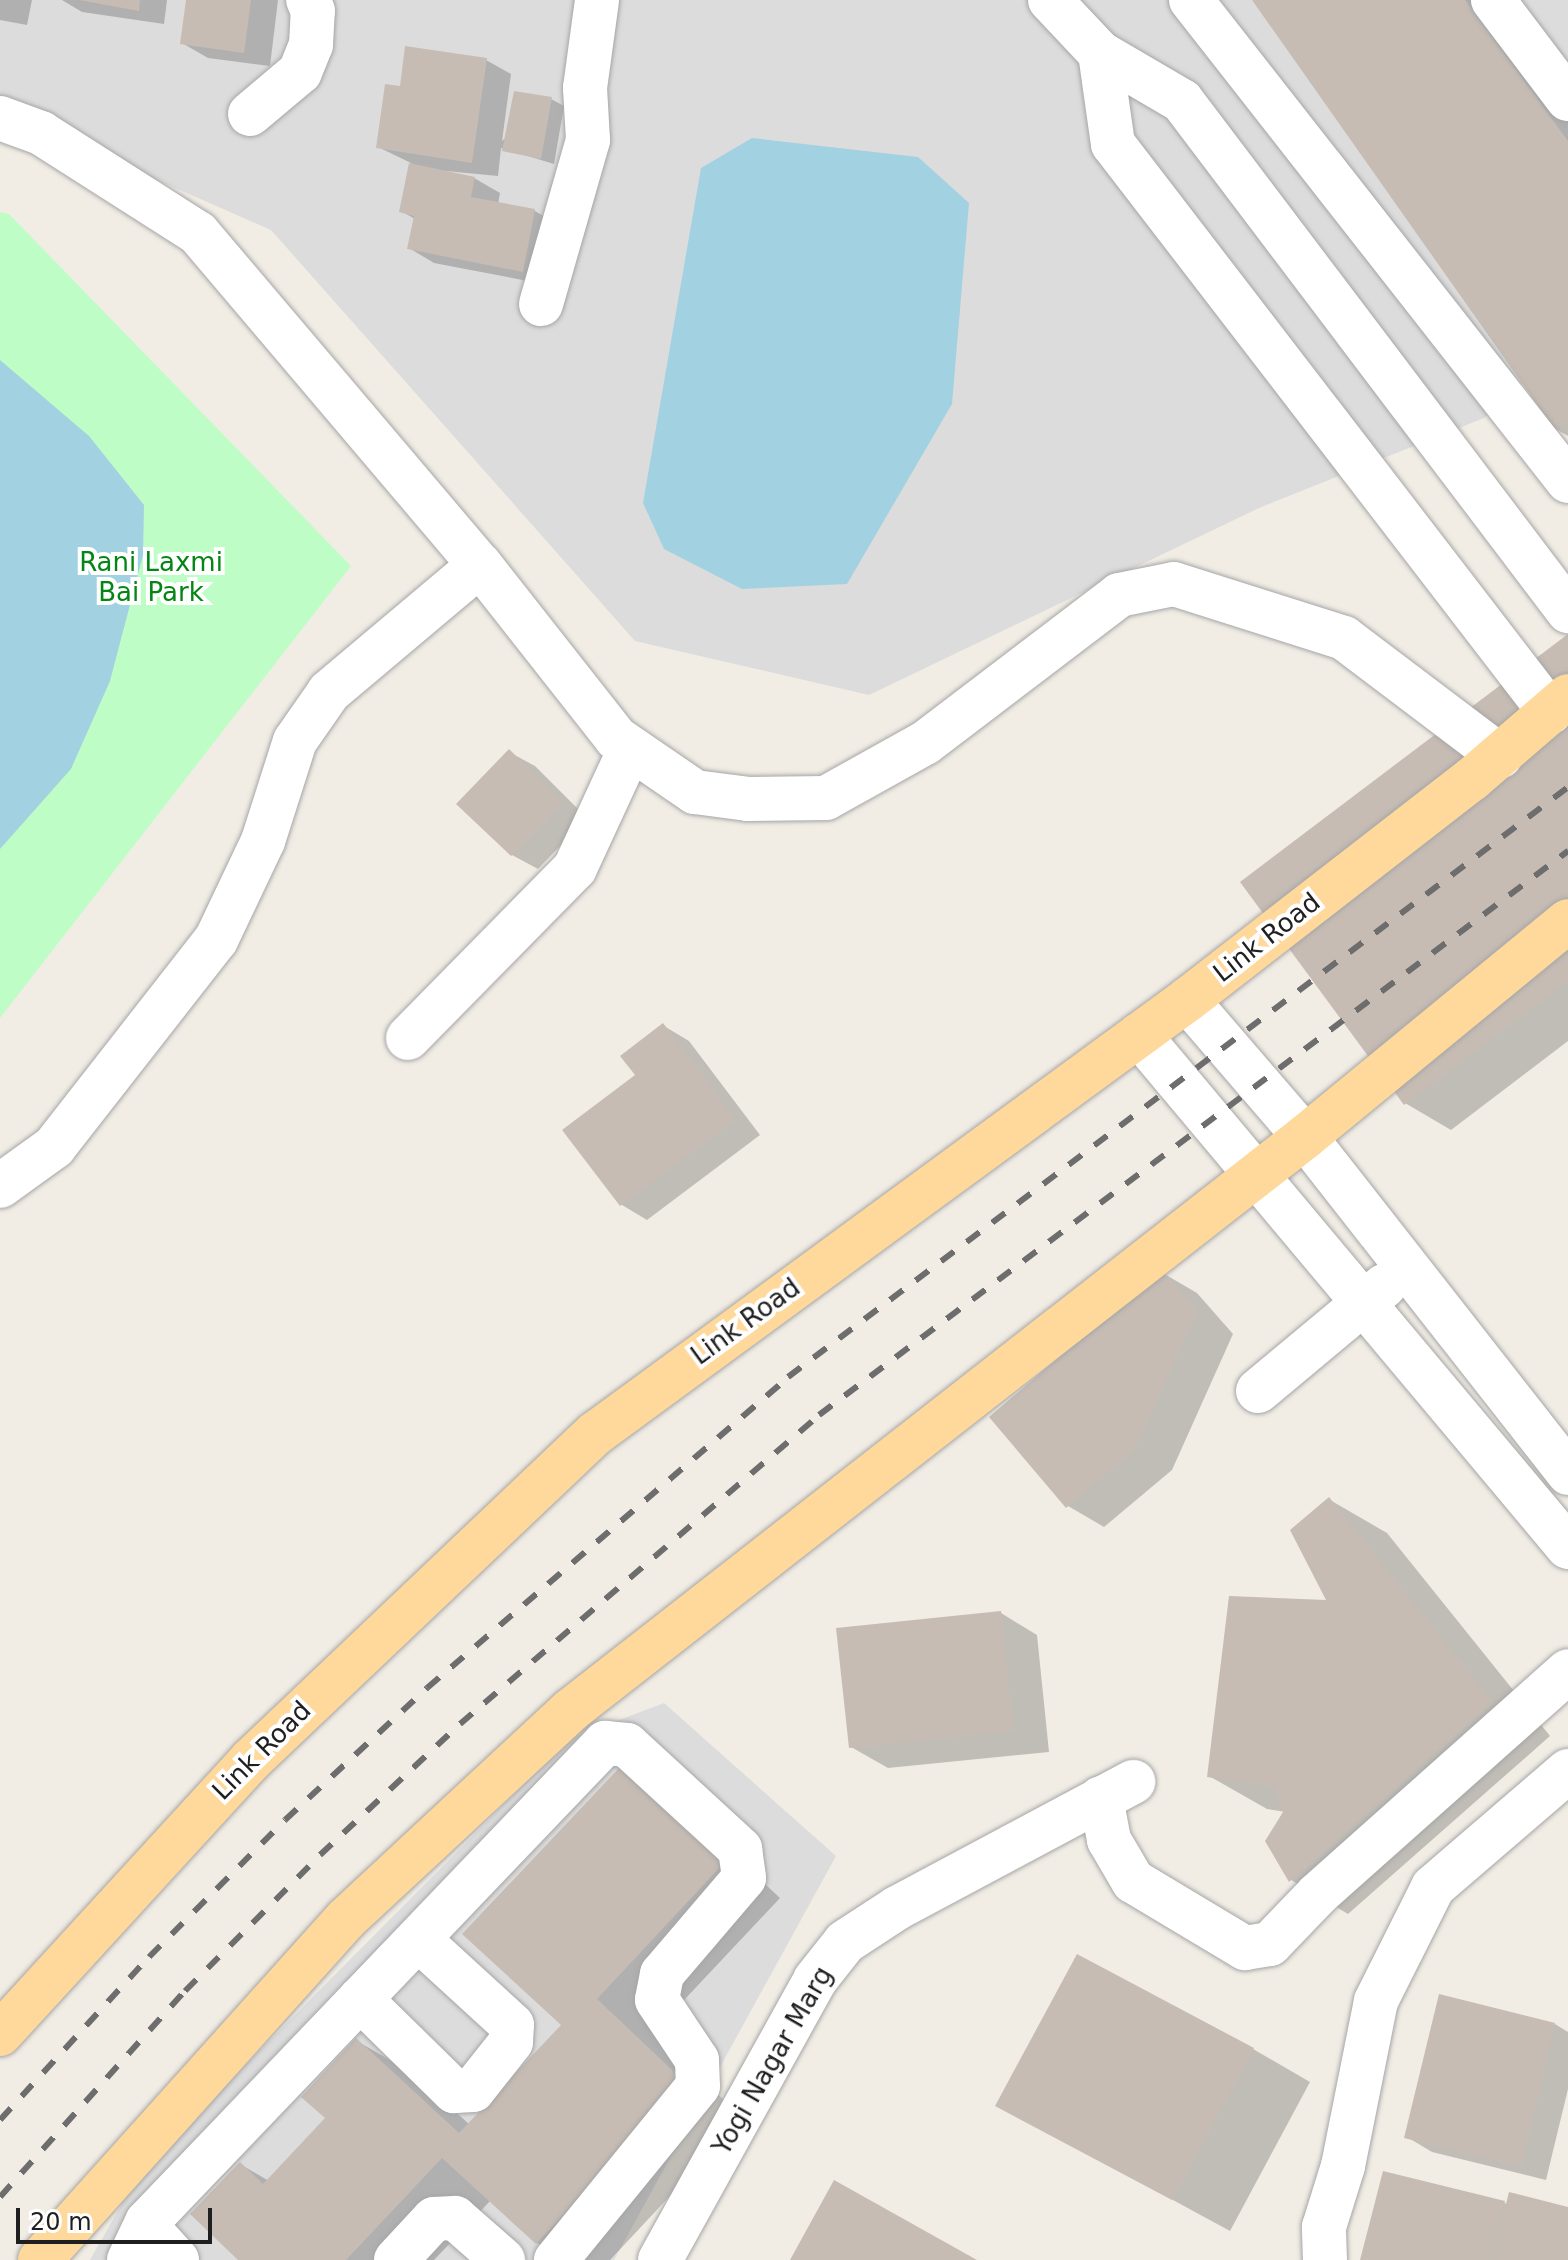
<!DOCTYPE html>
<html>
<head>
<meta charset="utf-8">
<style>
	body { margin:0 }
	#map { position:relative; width:1568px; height:2260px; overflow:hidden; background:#f1ede5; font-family:"DejaVu Sans",sans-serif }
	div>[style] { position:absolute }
	.residential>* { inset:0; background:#dddcdc }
	.park>* { inset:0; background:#bffdc6 }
	.water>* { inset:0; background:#a2d1e1 }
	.shadow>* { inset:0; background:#0003 }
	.building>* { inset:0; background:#c6bcb4 }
	.roads { filter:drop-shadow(0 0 2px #a6a6a6) drop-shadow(0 0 2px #a6a6a6) }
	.minor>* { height:44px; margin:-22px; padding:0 22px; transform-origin:22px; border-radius:22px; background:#fff }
	.major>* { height:44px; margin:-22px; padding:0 22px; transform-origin:22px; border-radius:22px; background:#ffd89b }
	.rail>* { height:6px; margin-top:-3px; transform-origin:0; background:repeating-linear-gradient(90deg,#6d6d6d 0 16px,transparent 0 32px) }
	span { translate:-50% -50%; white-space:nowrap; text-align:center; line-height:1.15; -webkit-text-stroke:8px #fff; paint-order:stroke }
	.park-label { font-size:26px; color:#048614 }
	.street-label { font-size:26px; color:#1f1f1f }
	.scale { position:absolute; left:16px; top:2208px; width:196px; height:36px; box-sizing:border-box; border:4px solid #1f1f1f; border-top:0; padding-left:10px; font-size:24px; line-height:28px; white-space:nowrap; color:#1f1f1f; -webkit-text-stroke:6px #fff; paint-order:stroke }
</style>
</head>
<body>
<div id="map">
	<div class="residential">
		<i style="clip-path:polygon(0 0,1568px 0,1568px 342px,1484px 418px,1259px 508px,869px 695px,635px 641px,271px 230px,0 111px)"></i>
		<i style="clip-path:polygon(664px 1703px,836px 1856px,614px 2260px,90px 2260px,141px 2170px,569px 1739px)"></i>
	</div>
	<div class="park">
		<i style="clip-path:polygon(0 212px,9px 214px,351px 566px,0 1018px)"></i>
	</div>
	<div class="water">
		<i style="clip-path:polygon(752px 138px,918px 157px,969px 203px,952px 404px,847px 584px,742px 589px,664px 549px,643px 503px,701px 168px)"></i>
		<i style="clip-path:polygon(0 360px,89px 436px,144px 505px,143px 555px,110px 681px,71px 769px,0 849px)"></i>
	</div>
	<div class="shadow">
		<i style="clip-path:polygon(0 0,32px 0,27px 25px,0 20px)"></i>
		<i style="clip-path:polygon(62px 0,167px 0,164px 24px,82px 12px)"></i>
		<i style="clip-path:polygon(188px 0,278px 0,270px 66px,208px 58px,182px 43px)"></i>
		<i style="clip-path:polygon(1255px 0,1489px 0,1568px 107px,1568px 436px,1556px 429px)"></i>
		<i style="clip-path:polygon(486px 60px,511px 74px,502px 141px,551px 99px,564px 106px,554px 164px,501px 148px,498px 176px,436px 170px,474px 178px,500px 193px,498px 204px,535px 211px,560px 226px,549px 285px,434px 263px,409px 248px,415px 219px,401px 211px,411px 163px,378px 147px,401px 88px)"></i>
		<i style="clip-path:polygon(1568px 637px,1568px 1041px,1451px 1130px,1405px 1103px)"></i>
		<i style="clip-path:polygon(509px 752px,535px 766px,587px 818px,538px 869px,512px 855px,459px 804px)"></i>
		<i style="clip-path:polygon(664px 1026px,689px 1041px,760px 1135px,647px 1220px,622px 1205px,565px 1131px,637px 1075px)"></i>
		<i style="clip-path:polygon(1161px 1272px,1197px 1293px,1233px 1334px,1172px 1470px,1104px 1527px,1068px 1506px)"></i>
		<i style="clip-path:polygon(1330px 1500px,1387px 1533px,1550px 1736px,1348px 1914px,1291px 1880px,1286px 1812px,1267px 1809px,1209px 1776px,1330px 1602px)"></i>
		<i style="clip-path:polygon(1001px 1613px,1037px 1635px,1049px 1752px,888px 1768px,851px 1747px)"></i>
		<i style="clip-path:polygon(678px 1803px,780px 1898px,653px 2033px,743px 2118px,610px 2260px,567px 2260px,537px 2243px,491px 2200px,434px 2260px,241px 2260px,240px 2164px,269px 2181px,328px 2118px,357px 2041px,414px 2074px,470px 2125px,563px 2025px)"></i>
		<i style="clip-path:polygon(1555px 2024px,1568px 2032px,1568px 2089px,1546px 2180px,1432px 2152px,1407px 2137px)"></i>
		<i style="clip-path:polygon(1253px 2049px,1310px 2082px,1230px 2231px,998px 2105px)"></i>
		<i style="clip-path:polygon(1385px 2173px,1508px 2204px,1568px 2209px,1568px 2260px,1362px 2260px)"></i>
	</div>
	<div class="building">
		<i style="clip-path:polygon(79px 0,140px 0,139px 11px)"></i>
		<i style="clip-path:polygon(186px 0,251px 0,244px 53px,180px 44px)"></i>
		<i style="clip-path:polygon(1252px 0,1465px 0,1568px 141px,1568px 421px,1555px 430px)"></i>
		<i style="clip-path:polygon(405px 46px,487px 58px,472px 163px,376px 148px,385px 84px,400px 86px)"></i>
		<i style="clip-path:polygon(514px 91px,552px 97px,541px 159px,502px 151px)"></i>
		<i style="clip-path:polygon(409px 163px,475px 177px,471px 197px,535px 209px,523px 272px,407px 249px,414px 216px,399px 212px)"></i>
		<i style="clip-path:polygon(1568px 634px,1568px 981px,1404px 1105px,1240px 882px)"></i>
		<i style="clip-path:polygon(509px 749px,563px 803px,511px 856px,456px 804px)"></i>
		<i style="clip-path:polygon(663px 1023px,735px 1120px,620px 1206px,562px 1130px,635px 1075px,620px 1056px)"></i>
		<i style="clip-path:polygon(1161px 1270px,1197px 1312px,1135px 1449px,1066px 1508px,989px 1417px)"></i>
		<i style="clip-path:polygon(1329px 1497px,1493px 1702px,1289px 1882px,1265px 1841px,1283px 1812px,1275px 1787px,1207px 1777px,1229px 1596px,1326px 1600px,1290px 1530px)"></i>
		<i style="clip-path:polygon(1001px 1611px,1013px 1731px,849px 1748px,836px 1628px)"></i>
		<i style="clip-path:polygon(620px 1767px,723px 1864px,597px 1999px,687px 2084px,536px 2244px,442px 2158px,346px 2260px,238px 2260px,190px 2214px,240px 2162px,263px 2184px,325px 2118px,301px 2097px,356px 2038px,459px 2133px,561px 2025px,462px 1934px)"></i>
		<i style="clip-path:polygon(1077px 1954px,1254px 2048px,1172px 2200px,995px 2106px)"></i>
		<i style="clip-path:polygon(1439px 1994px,1555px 2023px,1521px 2167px,1404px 2138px)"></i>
		<i style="clip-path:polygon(1383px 2171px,1505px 2201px,1490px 2260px,1360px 2260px)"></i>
		<i style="clip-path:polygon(834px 2180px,977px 2260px,790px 2260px)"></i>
		<i style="clip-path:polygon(1509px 2192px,1568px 2207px,1568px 2260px,1492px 2260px)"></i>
	</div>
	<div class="roads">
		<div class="minor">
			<i style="left:1050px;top:0;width:73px;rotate:46.7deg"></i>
			<i style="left:1100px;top:53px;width:95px;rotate:30.3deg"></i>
			<i style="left:1182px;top:101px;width:640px;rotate:52.88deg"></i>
			<i style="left:1191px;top:0;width:611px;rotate:51.91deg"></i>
			<i style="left:1493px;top:0;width:124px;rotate:52.9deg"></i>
			<i style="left:1100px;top:53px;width:92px;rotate:81.9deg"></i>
			<i style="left:1113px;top:144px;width:717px;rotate:52.43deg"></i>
			<i style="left:250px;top:114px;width:65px;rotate:-40deg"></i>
			<i style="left:300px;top:72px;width:29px;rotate:-68deg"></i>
			<i style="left:311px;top:45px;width:34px;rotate:-87deg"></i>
			<i style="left:313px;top:11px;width:12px;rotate:-114deg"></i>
			<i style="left:0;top:118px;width:44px;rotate:20.1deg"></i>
			<i style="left:41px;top:133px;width:186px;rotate:32.5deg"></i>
			<i style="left:198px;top:233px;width:436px;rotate:49.7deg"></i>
			<i style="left:480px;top:565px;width:220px;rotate:51.8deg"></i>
			<i style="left:616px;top:738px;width:96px;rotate:34.4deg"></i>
			<i style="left:695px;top:792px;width:53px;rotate:7.5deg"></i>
			<i style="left:748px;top:799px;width:78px;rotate:-0.7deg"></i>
			<i style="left:826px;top:798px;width:113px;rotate:-29.1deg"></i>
			<i style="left:925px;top:743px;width:244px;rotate:-37.3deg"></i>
			<i style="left:1119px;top:595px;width:56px;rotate:-11.3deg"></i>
			<i style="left:1174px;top:584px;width:178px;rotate:17.6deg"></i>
			<i style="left:1344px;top:638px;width:196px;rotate:37.1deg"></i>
			<i style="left:541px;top:304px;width:171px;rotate:-74deg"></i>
			<i style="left:588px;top:140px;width:52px;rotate:-93.3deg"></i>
			<i style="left:585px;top:88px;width:89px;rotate:-82.2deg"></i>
			<i style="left:1187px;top:1000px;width:181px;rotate:49.3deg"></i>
			<i style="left:1305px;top:1137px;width:427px;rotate:51.9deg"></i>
			<i style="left:1139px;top:1035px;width:668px;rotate:50.04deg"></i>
			<i style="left:408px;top:1038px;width:238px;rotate:-45.5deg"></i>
			<i style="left:575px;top:868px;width:131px;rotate:-65.2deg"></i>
			<i style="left:0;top:1186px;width:67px;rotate:-35.8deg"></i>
			<i style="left:54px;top:1147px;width:263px;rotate:-52deg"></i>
			<i style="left:216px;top:940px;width:110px;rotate:-64.6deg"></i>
			<i style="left:263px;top:841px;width:105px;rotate:-72.3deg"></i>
			<i style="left:295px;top:741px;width:60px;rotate:-55.2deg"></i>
			<i style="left:329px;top:692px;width:197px;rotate:-40.1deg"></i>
			<i style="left:1258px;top:1391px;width:165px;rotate:-39.8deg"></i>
			<i style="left:1101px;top:1798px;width:43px;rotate:79.2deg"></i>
			<i style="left:1109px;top:1840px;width:48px;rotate:59.7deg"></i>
			<i style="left:1133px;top:1881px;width:131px;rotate:30.9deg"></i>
			<i style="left:1245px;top:1948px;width:25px;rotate:-9deg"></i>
			<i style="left:1270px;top:1944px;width:69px;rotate:-46.2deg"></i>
			<i style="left:1318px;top:1894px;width:335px;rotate:-41.7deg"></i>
			<i style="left:360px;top:1999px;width:132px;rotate:44.4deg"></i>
			<i style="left:454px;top:2091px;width:19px;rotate:-3deg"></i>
			<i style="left:473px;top:2090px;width:61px;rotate:-51.6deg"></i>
			<i style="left:511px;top:2042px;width:17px;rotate:-87deg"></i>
			<i style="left:512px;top:2025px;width:127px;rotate:-137.5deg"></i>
			<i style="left:146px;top:2226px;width:46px;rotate:47.6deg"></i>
			<i style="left:129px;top:2260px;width:42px;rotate:-64.7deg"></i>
			<i style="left:147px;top:2222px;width:663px;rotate:-46.28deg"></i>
			<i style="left:605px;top:1743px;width:22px;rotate:5deg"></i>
			<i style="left:627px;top:1745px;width:154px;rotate:42.6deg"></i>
			<i style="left:740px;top:1849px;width:29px;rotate:82deg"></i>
			<i style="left:744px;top:1878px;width:126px;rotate:130.5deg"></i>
			<i style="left:662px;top:1974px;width:26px;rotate:101deg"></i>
			<i style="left:657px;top:2000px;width:72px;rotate:56.3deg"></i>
			<i style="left:697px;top:2060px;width:26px;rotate:88deg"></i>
			<i style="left:698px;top:2086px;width:225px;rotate:129.2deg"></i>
			<i style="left:396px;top:2260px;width:56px;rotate:-47.2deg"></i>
			<i style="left:434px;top:2219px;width:21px;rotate:-3deg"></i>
			<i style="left:455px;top:2218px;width:64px;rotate:41.2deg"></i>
			<i style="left:660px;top:2260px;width:320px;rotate:-61deg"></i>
			<i style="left:815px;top:1980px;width:48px;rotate:-51.7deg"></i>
			<i style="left:845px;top:1942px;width:62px;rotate:-33.2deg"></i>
			<i style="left:897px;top:1908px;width:268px;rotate:-28.1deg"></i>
			<i style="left:1325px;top:2260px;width:33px;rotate:-92deg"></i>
			<i style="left:1324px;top:2227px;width:64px;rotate:-72.7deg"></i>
			<i style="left:1343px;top:2166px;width:168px;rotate:-78.7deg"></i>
			<i style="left:1376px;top:2001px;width:127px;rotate:-63.4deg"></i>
			<i style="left:1433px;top:1887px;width:178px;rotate:-40.7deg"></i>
		</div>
		<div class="major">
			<i style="left:0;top:2034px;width:372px;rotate:-47.5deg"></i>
			<i style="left:251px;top:1760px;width:475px;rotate:-43.5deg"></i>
			<i style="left:596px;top:1433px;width:733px;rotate:-36.23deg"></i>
			<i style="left:1187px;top:1000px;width:361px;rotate:-37.8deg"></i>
			<i style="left:1472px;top:779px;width:127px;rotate:-40.8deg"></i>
			<i style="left:40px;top:2260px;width:458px;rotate:-48.1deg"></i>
			<i style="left:346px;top:1919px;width:307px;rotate:-42.9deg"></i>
			<i style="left:571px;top:1710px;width:931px;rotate:-37.98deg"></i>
			<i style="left:1305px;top:1137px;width:340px;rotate:-39.4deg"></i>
		</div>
	</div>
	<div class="rail">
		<i style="left:0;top:2120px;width:221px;rotate:-47.6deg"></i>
		<i style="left:149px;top:1957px;width:193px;rotate:-45.2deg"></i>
		<i style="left:285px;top:1820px;width:194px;rotate:-42.9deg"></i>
		<i style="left:427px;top:1688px;width:476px;rotate:-40.7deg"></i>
		<i style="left:788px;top:1377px;width:978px;rotate:-37.1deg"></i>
		<i style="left:0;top:2197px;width:277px;rotate:-48.1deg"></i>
		<i style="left:185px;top:1991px;width:192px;rotate:-45.2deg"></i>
		<i style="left:320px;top:1855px;width:192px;rotate:-43.1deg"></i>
		<i style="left:460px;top:1724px;width:474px;rotate:-40.7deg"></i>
		<i style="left:819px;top:1415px;width:938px;rotate:-36.98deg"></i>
	</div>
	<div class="park-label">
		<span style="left:151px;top:578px">Rani Laxmi<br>Bai Park</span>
	</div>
	<div class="street-label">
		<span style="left:1267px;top:938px;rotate:-38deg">Link Road</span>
		<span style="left:746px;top:1322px;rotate:-36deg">Link Road</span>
		<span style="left:262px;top:1751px;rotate:-45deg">Link Road</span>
		<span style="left:773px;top:2061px;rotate:-60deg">Yogi Nagar Marg</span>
	</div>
	<div class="scale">20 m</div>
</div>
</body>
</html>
